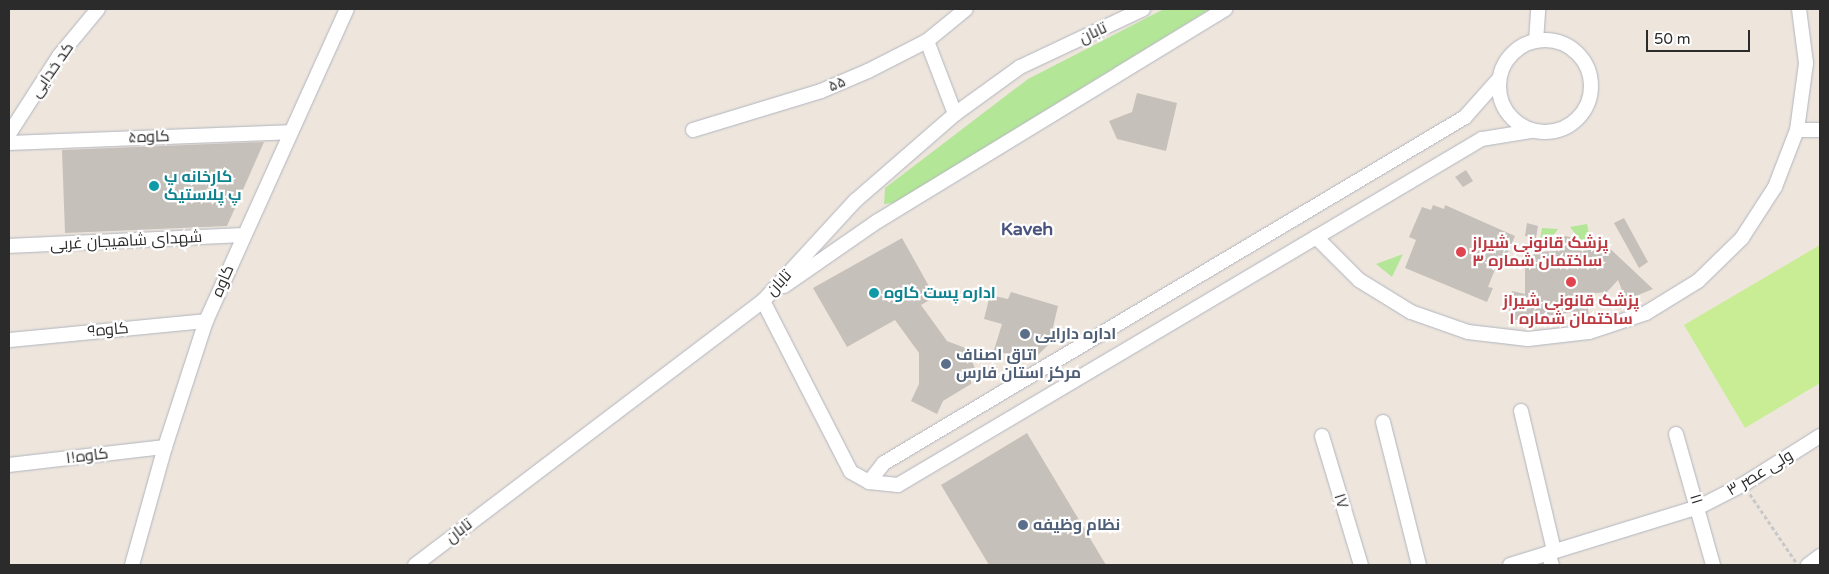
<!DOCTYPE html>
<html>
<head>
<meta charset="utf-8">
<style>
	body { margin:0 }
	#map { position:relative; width:1829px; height:574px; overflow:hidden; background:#eee6dd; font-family:"Varela Round",Cairo,sans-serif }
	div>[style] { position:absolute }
	.green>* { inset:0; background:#b4e698 }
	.pitch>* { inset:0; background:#c8ed94 }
	.building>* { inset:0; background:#c6c0ba }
	.path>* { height:2.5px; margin-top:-1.25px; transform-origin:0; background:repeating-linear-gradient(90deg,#c8c8c8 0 4px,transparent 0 6.5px) }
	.roads { filter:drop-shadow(0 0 1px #b1b4bf) drop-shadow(0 0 1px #b1b4bf) }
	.minor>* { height:14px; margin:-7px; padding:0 7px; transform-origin:7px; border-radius:7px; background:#fff }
	.minor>.ring { margin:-7px; padding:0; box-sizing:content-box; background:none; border:14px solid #fff; border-radius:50% }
	.dots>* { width:14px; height:14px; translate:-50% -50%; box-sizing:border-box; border:2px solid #fff; border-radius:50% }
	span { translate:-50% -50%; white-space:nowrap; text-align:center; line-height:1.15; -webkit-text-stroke:4.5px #fff; paint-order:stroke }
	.street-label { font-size:16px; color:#2b2b2b }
	.culture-label { font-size:16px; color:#0d838f; font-weight:700 }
	.left { translate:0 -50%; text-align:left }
	.health-label { font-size:16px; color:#be3a42; font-weight:700 }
	.service-label { font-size:16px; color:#4e5e75; font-weight:700 }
	.neighbourhood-label { font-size:18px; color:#4a547e; font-weight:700 }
	.frame { position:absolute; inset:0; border:10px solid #2b2b2b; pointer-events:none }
	.scale { position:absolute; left:1646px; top:30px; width:104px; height:22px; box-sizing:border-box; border:2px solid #2b2b2b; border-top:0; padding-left:6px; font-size:15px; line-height:18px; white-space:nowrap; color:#2b2b2b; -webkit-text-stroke:4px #fff; paint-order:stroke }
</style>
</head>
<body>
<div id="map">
	<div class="green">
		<i style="clip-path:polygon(1164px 9px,1210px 9px,894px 203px,884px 204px,885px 188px,1028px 79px)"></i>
		<i style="clip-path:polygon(1587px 224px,1591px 244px,1584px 245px,1570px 227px)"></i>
		<i style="clip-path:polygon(1542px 228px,1558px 229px,1546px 246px,1539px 246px)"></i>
		<i style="clip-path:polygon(1403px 254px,1392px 277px,1376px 264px)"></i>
	</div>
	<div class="pitch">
		<i style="clip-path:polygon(1820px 245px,1820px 383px,1745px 428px,1684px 325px)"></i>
	</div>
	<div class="building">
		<i style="clip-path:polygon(1137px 93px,1177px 103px,1166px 151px,1117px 139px,1109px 121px,1132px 112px)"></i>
		<i style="clip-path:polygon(264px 142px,227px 226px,65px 233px,62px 150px)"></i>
		<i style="clip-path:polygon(1466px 170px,1473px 181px,1463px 187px,1455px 177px)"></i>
		<i style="clip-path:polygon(1433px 205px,1444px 209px,1445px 205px,1515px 236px,1501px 269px,1496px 267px,1488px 287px,1493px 288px,1487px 302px,1405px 268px,1416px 240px,1409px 237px,1422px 207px,1431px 210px)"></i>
		<i style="clip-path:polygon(1624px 218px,1648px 262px,1639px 268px,1614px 223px)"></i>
		<i style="clip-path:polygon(1527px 223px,1538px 226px,1536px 238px,1525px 236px)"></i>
		<i style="clip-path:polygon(1566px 236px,1580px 240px,1582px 249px,1604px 243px,1653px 289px,1626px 300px,1618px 280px,1607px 292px,1586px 294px,1589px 316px,1572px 318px,1572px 312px,1528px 320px,1528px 323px,1508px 320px,1512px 291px,1525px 294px,1525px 266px,1536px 252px,1556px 251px,1560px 239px)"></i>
		<i style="clip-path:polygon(902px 238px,935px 297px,921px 305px,947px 341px,968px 349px,975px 369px,971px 384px,943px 401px,937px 414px,911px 401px,919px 384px,919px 353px,895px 320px,847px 347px,813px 288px)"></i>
		<i style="clip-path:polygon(1011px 292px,1058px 306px,1049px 344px,1038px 355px,1027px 360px,994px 350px,1002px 324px,984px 319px,990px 295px,1008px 299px)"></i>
		<i style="clip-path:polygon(1027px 433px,1106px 565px,989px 565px,941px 485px)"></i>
	</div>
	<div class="path">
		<i style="left:1750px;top:494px;width:82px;rotate:55.9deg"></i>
	</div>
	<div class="roads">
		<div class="minor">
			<i class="ring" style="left:1499px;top:40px;width:78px;height:78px"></i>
			<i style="left:927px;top:41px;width:78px;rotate:69deg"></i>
			<i style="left:1536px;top:41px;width:32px;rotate:-86deg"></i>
			<i style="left:693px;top:130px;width:134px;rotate:-16.9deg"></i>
			<i style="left:821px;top:91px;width:51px;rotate:-23.1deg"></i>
			<i style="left:868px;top:71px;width:66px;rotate:-27deg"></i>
			<i style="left:927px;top:41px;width:50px;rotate:-39.4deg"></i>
			<i style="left:1797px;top:130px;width:23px"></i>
			<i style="left:9px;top:134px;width:93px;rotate:-57.3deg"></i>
			<i style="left:59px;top:56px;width:61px;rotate:-50.3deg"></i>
			<i style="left:9px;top:143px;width:280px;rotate:-2.2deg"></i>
			<i style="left:1316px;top:237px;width:61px;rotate:45deg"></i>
			<i style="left:1359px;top:280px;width:61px;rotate:31.6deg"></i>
			<i style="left:1411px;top:312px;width:60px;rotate:19.3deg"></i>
			<i style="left:1468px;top:332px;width:60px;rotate:6.7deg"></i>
			<i style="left:1528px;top:339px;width:61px;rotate:-6.5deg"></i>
			<i style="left:1589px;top:332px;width:60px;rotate:-18.4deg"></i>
			<i style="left:1646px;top:313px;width:61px;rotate:-31.6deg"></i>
			<i style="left:1698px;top:281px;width:62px;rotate:-44.3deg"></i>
			<i style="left:1742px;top:238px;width:61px;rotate:-57.1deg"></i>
			<i style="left:1775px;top:187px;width:61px;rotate:-68.9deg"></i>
			<i style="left:1797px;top:130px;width:68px;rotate:-82.3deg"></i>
			<i style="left:1806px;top:63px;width:54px;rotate:-97.4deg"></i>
			<i style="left:9px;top:246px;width:233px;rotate:-2.7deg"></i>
			<i style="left:784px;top:286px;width:114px;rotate:-34.7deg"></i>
			<i style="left:878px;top:221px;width:407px;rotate:-31.4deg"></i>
			<i style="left:763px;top:301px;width:192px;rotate:62.8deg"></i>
			<i style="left:851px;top:472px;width:21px;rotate:29deg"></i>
			<i style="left:869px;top:482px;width:29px;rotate:6deg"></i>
			<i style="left:898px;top:485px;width:679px;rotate:-30.65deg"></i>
			<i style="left:1482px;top:139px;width:50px;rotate:-9.3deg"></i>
			<i style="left:9px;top:340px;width:198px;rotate:-5.5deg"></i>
			<i style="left:1521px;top:411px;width:144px;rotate:76.7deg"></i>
			<i style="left:1383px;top:422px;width:147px;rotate:75.9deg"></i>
			<i style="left:1676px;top:434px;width:136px;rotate:74.2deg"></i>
			<i style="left:1322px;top:436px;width:135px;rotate:73.2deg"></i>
			<i style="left:9px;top:465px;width:157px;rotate:-6.6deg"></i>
			<i style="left:869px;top:482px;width:24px;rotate:-52deg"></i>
			<i style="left:884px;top:463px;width:676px;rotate:-30.77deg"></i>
			<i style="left:1465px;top:117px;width:50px;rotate:-48.3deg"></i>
			<i style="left:1548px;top:553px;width:13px;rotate:72deg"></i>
			<i style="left:132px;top:565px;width:123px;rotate:-74.4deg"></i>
			<i style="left:165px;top:447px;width:133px;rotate:-72deg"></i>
			<i style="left:206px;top:321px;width:342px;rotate:-65.7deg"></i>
			<i style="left:415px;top:565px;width:437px;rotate:-37.2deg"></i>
			<i style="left:763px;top:301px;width:136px;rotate:-47.4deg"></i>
			<i style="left:855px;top:201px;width:133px;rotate:-41deg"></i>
			<i style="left:955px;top:114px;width:80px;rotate:-35.9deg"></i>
			<i style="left:1020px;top:67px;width:136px;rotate:-25.2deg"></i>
			<i style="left:1510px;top:565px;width:198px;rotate:-17.1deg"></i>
			<i style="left:1699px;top:507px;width:51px;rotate:-27.1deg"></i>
			<i style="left:1744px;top:484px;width:90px;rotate:-32.3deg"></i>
			<i style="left:1808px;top:565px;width:15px;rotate:-37deg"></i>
		</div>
	</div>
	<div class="dots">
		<i style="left:154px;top:186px;background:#0f9aa8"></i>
		<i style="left:1461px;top:252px;background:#e0444e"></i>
		<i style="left:1571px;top:282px;background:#e0444e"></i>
		<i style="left:874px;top:293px;background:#0f9aa8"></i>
		<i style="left:1025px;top:334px;background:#5c6f8a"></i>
		<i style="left:946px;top:364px;background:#5c6f8a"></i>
		<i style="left:1023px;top:525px;background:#5c6f8a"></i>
	</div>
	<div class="street-label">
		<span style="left:1093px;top:33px;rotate:-25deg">تابان</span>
		<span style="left:52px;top:70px;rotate:-55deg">کد خدایی</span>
		<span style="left:837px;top:84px;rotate:-22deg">۵۵</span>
		<span style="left:149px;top:137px;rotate:-2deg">کاوه۵</span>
		<span style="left:126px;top:241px;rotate:-3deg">شهدای شاهیجان غربی</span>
		<span style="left:223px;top:281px;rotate:-67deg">کاوه</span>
		<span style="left:779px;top:283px;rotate:-47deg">تابان</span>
		<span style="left:108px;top:330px;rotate:-5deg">کاوه۹</span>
		<span style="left:87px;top:456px;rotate:-7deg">کاوه۱۱</span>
		<span style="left:1760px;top:473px;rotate:-31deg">ولی عصر ۳</span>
		<span style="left:1696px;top:499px;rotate:73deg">۱۱</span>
		<span style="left:1341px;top:501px;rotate:73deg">۱۷</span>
		<span style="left:459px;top:531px;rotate:-37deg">تابان</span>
	</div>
	<div class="culture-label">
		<span class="left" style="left:164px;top:186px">کارخانه پ<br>پ پلاستیک</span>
		<span class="left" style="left:884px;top:293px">اداره پست کاوه</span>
	</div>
	<div class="health-label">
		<span class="left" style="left:1472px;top:252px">پزشک قانونی شیراز<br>ساختمان شماره ٣</span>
		<span style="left:1571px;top:310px">پزشک قانونی شیراز<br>ساختمان شماره ۱</span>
	</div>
	<div class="service-label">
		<span class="left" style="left:1035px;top:334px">اداره دارایی</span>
		<span class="left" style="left:956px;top:364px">اتاق اصناف<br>مرکز استان فارس</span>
		<span class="left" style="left:1033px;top:525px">نظام وظیفه</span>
	</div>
	<div class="neighbourhood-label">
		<span style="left:1027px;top:229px">Kaveh</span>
	</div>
	<div class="frame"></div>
	<div class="scale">50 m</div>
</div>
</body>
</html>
